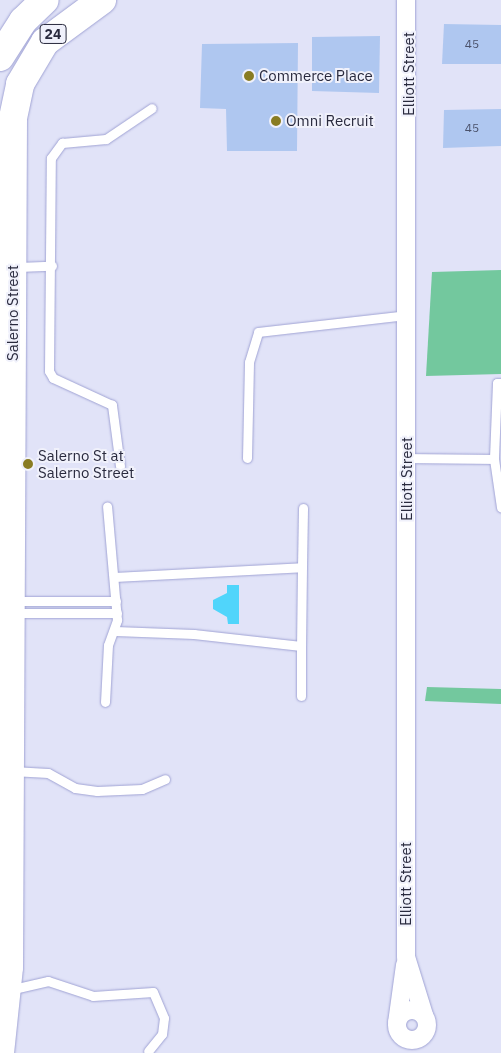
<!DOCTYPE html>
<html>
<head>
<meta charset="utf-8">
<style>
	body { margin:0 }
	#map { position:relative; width:501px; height:1053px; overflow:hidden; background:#e1e3f8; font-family:"IBM Plex Sans",sans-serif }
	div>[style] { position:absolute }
	.green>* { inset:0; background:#73c89e }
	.water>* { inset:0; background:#50d5fb }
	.building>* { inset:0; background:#afc7f0 }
	.roads { filter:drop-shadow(0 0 1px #a0a3d4) drop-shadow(0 0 1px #a0a3d4) }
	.service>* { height:9px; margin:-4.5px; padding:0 4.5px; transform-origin:4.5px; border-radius:4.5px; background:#fff }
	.minor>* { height:18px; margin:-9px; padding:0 9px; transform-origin:9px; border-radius:9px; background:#fff }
	.minor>.ring { margin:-9px; padding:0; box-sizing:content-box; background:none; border:18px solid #fff; border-radius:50% }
	.primary>* { height:28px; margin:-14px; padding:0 14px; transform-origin:14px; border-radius:14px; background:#fff }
	.dots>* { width:14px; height:14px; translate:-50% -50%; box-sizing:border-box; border:2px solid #f0f1fb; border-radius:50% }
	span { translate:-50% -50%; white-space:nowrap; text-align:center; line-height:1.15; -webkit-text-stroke:4px #f0f1fb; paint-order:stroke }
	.number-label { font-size:12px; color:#4a516a }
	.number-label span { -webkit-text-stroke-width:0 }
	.shield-label span { padding:1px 4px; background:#f0f1fb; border:1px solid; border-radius:4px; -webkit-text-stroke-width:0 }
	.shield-label { font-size:14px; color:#292a3e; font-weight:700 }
	.street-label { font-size:15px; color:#292a3e }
	.poi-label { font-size:15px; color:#292a3e }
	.left { translate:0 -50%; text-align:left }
</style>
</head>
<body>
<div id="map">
	<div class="green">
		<i style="clip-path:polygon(501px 270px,501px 374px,426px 376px,432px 272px)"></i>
		<i style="clip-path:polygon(427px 687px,501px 689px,501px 704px,425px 701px)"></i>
	</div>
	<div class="water">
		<i style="clip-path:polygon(227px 585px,239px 585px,239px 624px,228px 624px,227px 617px,213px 609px,213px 600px,227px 593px)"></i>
	</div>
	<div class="building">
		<i style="clip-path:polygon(444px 24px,501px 25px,501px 64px,442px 64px)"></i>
		<i style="clip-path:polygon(380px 36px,379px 93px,312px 91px,312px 37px)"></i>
		<i style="clip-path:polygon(298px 43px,297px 151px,227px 151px,226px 109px,200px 108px,202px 44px)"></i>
		<i style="clip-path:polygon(501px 109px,501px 146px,443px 148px,444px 110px)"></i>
	</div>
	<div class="roads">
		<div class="service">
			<i style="left:16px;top:267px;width:36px;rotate:-2deg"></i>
			<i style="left:501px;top:383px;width:4px;rotate:180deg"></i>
			<i style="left:497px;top:383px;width:76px;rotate:92.3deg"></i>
			<i style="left:494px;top:459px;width:49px;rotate:81.7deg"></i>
			<i style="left:247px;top:458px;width:96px;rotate:-88.8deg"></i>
			<i style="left:249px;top:362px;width:31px;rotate:-73deg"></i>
			<i style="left:258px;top:332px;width:151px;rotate:-6.5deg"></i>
			<i style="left:407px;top:458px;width:87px;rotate:0.7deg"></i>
			<i style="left:120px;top:466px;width:62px;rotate:-97.5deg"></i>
			<i style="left:112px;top:405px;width:65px;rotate:-155.4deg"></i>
			<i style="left:53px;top:378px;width:8px;rotate:-120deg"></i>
			<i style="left:49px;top:371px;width:213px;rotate:-89.5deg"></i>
			<i style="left:51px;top:158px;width:19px;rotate:-54deg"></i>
			<i style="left:62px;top:143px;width:44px;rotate:-5.2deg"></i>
			<i style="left:106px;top:139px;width:55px;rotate:-34deg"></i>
			<i style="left:302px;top:567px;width:59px;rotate:-89deg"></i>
			<i style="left:114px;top:577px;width:188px;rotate:-3deg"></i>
			<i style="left:302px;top:567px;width:79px;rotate:90.7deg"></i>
			<i style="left:301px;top:646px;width:108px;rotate:-173.6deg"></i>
			<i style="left:194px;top:634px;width:79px;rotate:-177.8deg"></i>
			<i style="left:13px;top:601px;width:103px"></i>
			<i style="left:15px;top:613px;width:102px"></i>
			<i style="left:301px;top:646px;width:50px;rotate:90deg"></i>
			<i style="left:105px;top:702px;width:57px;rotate:-87deg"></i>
			<i style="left:108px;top:645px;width:27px;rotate:-70deg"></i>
			<i style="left:117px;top:620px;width:114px;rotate:-95deg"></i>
			<i style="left:12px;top:771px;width:36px;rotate:3deg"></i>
			<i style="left:48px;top:773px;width:31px;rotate:29deg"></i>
			<i style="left:75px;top:788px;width:22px;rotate:8deg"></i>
			<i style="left:97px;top:791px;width:45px;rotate:-2.5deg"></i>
			<i style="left:142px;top:789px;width:25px;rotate:-23deg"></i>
			<i style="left:9px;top:990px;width:40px;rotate:-13deg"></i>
			<i style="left:48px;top:981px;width:47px;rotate:18.4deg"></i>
			<i style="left:93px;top:996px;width:60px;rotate:-3.8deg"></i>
			<i style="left:153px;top:992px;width:28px;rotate:67deg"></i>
			<i style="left:164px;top:1018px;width:16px;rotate:97deg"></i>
			<i style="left:162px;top:1034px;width:22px;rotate:129deg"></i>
		</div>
		<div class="minor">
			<i style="left:406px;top:0;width:957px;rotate:90deg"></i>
			<i style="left:406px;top:957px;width:61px;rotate:72.8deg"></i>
			<i class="ring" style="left:397px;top:1010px;width:12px;height:12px"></i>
			<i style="left:397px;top:1023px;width:59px;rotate:-82.1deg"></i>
		</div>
		<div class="primary">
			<i style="left:0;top:57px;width:43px;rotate:-57.4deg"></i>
			<i style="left:23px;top:21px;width:30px;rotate:-44deg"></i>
			<i style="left:0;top:1053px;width:86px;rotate:-84deg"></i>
			<i style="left:9px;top:967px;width:849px;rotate:-89.73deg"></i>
			<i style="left:13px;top:118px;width:35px;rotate:-78deg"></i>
			<i style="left:20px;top:84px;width:49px;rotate:-59.2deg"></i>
			<i style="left:45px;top:42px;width:71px;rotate:-36.4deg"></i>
		</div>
	</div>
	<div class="dots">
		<i style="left:249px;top:76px;background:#897c22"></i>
		<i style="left:276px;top:121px;background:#897c22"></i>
		<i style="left:28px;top:464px;background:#897c22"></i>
	</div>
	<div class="number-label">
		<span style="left:472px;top:44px">45</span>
		<span style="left:472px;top:128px">45</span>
	</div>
	<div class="shield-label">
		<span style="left:53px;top:34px">24</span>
	</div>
	<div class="street-label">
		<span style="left:409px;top:74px;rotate:-90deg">Elliott Street</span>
		<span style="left:13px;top:313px;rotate:-90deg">Salerno Street</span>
		<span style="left:407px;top:479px;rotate:-90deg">Elliott Street</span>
		<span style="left:406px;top:884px;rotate:-90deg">Elliott Street</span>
	</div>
	<div class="poi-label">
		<span class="left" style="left:259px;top:76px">Commerce Place</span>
		<span class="left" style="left:286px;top:121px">Omni Recruit</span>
		<span class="left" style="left:38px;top:464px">Salerno St at<br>Salerno Street</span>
	</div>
</div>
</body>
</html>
